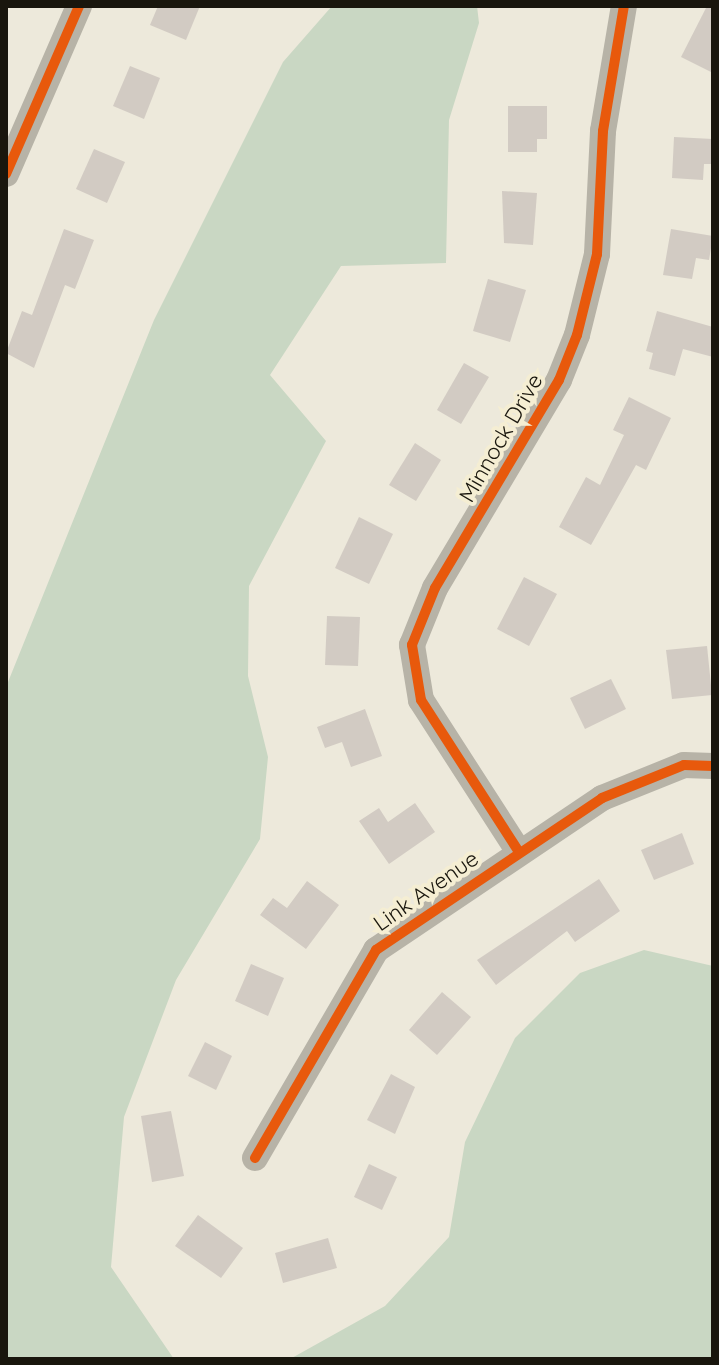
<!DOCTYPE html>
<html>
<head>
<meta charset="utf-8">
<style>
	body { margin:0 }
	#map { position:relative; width:719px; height:1365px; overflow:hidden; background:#ede9db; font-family:Quicksand,sans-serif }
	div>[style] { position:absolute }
	.green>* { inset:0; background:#c9d7c3 }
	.building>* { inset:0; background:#d2cbc3 }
	.street>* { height:26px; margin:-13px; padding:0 13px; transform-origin:13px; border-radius:13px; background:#b7b3a7 }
	.cycleway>* { height:10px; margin:-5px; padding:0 5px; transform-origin:5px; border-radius:5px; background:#e8590c }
	span { translate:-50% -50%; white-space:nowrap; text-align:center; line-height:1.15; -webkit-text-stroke:8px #f5eed3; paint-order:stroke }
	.street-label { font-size:22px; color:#19160d }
	.frame { position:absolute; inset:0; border:8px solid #19160d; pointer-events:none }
</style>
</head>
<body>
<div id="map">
	<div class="green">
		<i style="clip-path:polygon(332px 6px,477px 6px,479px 23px,449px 120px,446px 263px,341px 266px,270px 375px,326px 441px,249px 586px,248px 676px,268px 757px,260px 839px,176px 980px,124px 1117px,111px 1267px,174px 1359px,6px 1359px,6px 687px,154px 320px,283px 62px)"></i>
		<i style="clip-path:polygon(644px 950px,713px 966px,713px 1359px,290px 1359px,385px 1306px,449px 1237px,465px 1142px,515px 1038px,580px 973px)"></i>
	</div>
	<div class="building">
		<i style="clip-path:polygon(158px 6px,200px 6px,186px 40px,150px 25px)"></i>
		<i style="clip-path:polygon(707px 6px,713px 6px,713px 73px,681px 57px)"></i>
		<i style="clip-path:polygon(130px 66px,160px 78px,144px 119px,113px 106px)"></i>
		<i style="clip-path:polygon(508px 106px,547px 106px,547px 139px,537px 139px,537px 152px,508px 152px)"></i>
		<i style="clip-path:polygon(674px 137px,713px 139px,713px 164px,704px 164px,703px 180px,672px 178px)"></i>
		<i style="clip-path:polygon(94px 149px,125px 162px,107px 203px,76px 189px)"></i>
		<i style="clip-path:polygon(502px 191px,537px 193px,533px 245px,504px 243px)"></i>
		<i style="clip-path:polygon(64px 229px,94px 240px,75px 289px,65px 285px,34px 368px,6px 353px,22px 311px,32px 315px)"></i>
		<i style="clip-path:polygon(671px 229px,713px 236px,709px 260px,696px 258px,692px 279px,663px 275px)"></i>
		<i style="clip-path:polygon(488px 279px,526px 290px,510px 342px,473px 331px)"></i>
		<i style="clip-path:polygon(657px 311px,713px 327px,713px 357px,683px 349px,675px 376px,649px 369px,653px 353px,646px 351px)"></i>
		<i style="clip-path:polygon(464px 363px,489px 377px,461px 424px,437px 410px)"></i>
		<i style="clip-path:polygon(629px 397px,671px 418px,646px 470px,636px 465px,591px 545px,559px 527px,586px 477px,600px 485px,624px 435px,613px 430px)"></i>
		<i style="clip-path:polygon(415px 443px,441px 460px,416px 501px,389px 485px)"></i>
		<i style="clip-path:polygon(359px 517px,393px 534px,369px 584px,335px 568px)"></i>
		<i style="clip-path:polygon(524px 577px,557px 594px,529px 646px,497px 629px)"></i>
		<i style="clip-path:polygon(327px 616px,360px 617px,358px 666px,325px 665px)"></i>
		<i style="clip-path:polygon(707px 646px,712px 695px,672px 699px,666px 650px)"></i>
		<i style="clip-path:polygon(611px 679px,626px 709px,585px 729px,570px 698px)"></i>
		<i style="clip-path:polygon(365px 709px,382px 756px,351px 767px,342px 742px,325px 748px,317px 727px)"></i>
		<i style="clip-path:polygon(415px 803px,435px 832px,389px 864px,359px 821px,379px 808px,388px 822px)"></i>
		<i style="clip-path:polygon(682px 833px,694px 864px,654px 880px,641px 850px)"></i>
		<i style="clip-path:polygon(599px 879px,620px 911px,575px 942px,567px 931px,496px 985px,477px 960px)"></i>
		<i style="clip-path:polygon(307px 881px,339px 905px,306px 949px,260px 915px,273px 898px,287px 908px)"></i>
		<i style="clip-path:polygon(251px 964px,284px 978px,268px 1016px,235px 1001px)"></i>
		<i style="clip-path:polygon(442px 992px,471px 1017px,437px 1055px,409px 1030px)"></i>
		<i style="clip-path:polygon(205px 1042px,232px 1056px,216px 1090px,188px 1076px)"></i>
		<i style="clip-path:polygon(391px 1074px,415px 1087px,395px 1134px,367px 1120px)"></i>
		<i style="clip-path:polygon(171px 1111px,184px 1176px,152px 1182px,141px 1116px)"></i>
		<i style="clip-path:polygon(369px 1164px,397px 1177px,382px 1210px,354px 1197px)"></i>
		<i style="clip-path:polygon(198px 1215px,243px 1248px,221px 1278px,175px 1246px)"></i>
		<i style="clip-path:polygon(328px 1238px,337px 1268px,283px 1283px,275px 1253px)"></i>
	</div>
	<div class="street">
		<i style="left:6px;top:174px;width:183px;rotate:-66.5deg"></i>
		<i style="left:519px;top:852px;width:181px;rotate:-122.8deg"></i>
		<i style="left:421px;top:700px;width:56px;rotate:-99.3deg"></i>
		<i style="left:412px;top:645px;width:61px;rotate:-68deg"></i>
		<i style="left:435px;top:588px;width:242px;rotate:-59.2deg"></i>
		<i style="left:559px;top:380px;width:48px;rotate:-68.2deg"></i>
		<i style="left:577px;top:335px;width:83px;rotate:-76.1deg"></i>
		<i style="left:597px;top:254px;width:123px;rotate:-87.2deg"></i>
		<i style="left:603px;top:131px;width:127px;rotate:-80.5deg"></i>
		<i style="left:255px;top:1158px;width:241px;rotate:-59.8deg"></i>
		<i style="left:376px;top:950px;width:272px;rotate:-33.9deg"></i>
		<i style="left:602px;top:798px;width:88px;rotate:-21.9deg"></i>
		<i style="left:684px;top:765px;width:29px;rotate:2deg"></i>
	</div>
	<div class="cycleway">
		<i style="left:6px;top:174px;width:183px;rotate:-66.5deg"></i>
		<i style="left:519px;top:852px;width:181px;rotate:-122.8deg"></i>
		<i style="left:421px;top:700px;width:56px;rotate:-99.3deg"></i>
		<i style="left:412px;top:645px;width:61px;rotate:-68deg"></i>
		<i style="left:435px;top:588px;width:242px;rotate:-59.2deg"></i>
		<i style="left:559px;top:380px;width:48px;rotate:-68.2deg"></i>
		<i style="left:577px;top:335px;width:83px;rotate:-76.1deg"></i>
		<i style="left:597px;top:254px;width:123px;rotate:-87.2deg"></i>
		<i style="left:603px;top:131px;width:127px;rotate:-80.5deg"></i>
		<i style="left:255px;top:1158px;width:241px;rotate:-59.8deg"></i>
		<i style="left:376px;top:950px;width:272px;rotate:-33.9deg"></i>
		<i style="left:602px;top:798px;width:88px;rotate:-21.9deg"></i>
		<i style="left:684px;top:765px;width:29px;rotate:2deg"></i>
	</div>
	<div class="street-label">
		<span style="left:501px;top:438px;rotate:-60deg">Minnock Drive</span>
		<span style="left:426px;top:891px;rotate:-35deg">Link Avenue</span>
	</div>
	<div class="frame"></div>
</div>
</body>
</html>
